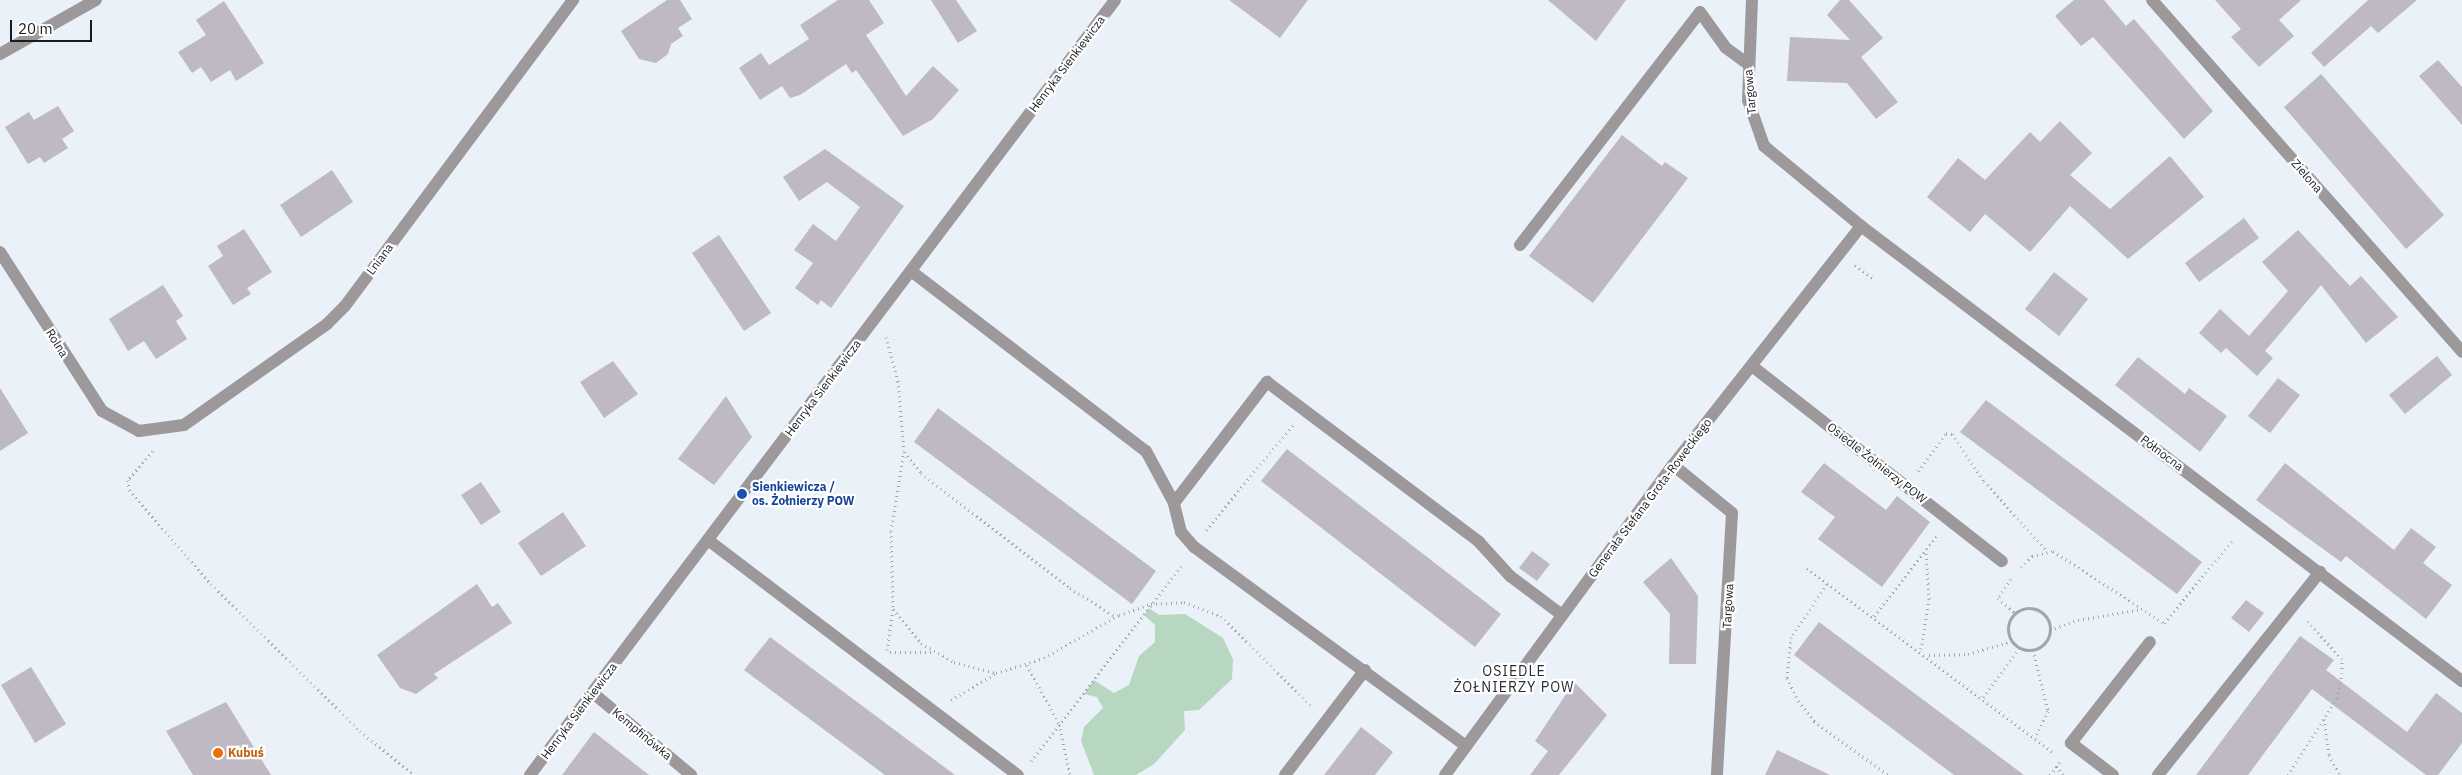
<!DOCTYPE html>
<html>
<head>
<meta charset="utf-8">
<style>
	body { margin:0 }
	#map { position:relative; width:2462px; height:775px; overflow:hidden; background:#eaf1f9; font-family:"IBM Plex Sans",sans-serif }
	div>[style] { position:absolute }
	.green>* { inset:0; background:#b7d7c0 }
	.building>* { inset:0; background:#beb9c2 }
	.path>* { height:3px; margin-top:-1.5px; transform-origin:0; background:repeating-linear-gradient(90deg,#a1a6ad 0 1px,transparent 0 5px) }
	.path>.ring { margin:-1.5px; padding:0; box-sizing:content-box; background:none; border:3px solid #a1a6ad; border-radius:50% }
	.minor>* { height:12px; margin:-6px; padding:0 6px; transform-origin:6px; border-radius:6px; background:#9d999b }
	.dots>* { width:14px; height:14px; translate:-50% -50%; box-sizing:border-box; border:2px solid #fff; border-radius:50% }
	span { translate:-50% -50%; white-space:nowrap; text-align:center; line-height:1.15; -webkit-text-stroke:4.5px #fff; paint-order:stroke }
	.street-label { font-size:12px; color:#191c1f }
	.transit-label { font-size:12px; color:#164399; font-weight:700 }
	.left { translate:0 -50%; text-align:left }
	.food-label { font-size:12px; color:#c56008; font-weight:700 }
	.neighbourhood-label { font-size:14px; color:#262c32; letter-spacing:1px }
	.scale { position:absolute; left:10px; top:20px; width:82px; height:22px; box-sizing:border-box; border:2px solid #191c1f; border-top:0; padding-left:6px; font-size:15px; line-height:18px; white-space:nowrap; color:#191c1f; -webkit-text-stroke:4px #fff; paint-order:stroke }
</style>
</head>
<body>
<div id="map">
	<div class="green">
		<i style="clip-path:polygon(1149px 608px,1159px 615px,1185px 614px,1223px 638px,1233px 659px,1232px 679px,1199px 710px,1184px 711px,1185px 730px,1154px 764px,1136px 775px,1094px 775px,1081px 741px,1084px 727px,1103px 708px,1097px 697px,1084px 694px,1094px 680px,1114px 693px,1129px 685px,1139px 656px,1155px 642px,1155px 625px,1144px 615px)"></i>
	</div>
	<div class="building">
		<i style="clip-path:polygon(667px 0,680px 0,692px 19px,678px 28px,683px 36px,671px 44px,668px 54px,656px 63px,639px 59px,621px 31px)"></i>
		<i style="clip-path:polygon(838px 0,869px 0,884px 23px,866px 35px,906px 96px,933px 66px,959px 90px,933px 119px,903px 136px,856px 70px,852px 73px,846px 64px,800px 95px,790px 98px,782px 86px,760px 100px,739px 68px,761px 53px,769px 65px,809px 39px,800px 25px)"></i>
		<i style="clip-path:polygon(931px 0,956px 0,977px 31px,958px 43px)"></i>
		<i style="clip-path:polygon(1229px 0,1308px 0,1280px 38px)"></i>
		<i style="clip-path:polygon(1548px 0,1626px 0,1596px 41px)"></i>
		<i style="clip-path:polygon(1840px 0,1849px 0,1883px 38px,1861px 57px,1898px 102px,1876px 119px,1847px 83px,1787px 81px,1790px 37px,1850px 40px,1827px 15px)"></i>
		<i style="clip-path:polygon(2074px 0,2104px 0,2126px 26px,2134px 19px,2213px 111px,2184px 139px,2093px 37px,2081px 46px,2055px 16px)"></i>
		<i style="clip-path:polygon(2215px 0,2301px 0,2279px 20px,2294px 36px,2259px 67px,2231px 37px,2241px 29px)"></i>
		<i style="clip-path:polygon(2368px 0,2417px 0,2378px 33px,2371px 26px,2324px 67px,2311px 53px)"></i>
		<i style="clip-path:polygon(224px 1px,264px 63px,236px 81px,230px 70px,211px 82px,201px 67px,192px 73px,178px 52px,206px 35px,196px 20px)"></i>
		<i style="clip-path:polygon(2438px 60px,2462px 87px,2462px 125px,2419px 76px)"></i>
		<i style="clip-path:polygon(2321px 74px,2444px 215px,2406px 249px,2284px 107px)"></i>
		<i style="clip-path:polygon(58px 106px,74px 131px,62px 139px,68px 148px,44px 163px,40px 157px,28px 164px,5px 127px,29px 112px,34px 120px)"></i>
		<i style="clip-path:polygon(2060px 121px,2092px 153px,2070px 175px,2110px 209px,2170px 156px,2204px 197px,2128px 259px,2070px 206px,2030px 252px,1985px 214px,1970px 232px,1927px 197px,1958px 158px,1985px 180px,2030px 132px,2040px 142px)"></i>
		<i style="clip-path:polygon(1622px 135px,1662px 166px,1665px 162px,1688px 178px,1593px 303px,1529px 256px)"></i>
		<i style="clip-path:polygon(825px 149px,904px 206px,831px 308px,821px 300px,818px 305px,795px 288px,813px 263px,794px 250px,813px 224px,836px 241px,860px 207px,827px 182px,799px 201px,783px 177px)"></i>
		<i style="clip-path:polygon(332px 170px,353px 202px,301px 237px,280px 205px)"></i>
		<i style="clip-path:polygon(2244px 218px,2259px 238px,2199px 282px,2185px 263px)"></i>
		<i style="clip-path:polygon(244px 229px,272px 272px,247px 288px,251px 294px,233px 305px,208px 266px,223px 256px,217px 246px)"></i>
		<i style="clip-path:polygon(2298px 230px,2350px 286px,2361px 276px,2398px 317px,2366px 343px,2321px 285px,2265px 351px,2273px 358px,2257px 376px,2226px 348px,2221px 353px,2199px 333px,2220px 309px,2249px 336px,2288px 291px,2262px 262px)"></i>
		<i style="clip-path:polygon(719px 235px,771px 313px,744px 331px,692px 253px)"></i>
		<i style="clip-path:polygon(2054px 272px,2088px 299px,2059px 336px,2025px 309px)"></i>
		<i style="clip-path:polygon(163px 285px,183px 316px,176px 321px,187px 339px,156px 359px,144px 341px,128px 351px,109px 319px)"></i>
		<i style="clip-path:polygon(2437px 356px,2452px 375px,2405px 414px,2389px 395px)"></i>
		<i style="clip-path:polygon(2138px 357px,2185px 394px,2189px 388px,2227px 416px,2200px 452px,2115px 385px)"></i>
		<i style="clip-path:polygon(613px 361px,638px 394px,604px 418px,580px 382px)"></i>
		<i style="clip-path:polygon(2278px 378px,2300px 395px,2270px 433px,2248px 416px)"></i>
		<i style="clip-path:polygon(0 388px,28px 433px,0 451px)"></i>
		<i style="clip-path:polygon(726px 396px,752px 437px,714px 485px,678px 459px)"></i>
		<i style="clip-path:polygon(1986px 400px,2202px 562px,2177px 594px,1960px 432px)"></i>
		<i style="clip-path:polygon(938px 408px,1156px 571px,1132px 604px,914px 442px)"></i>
		<i style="clip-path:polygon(1287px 449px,1501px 614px,1475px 647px,1261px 481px)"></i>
		<i style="clip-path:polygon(1824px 463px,1886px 510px,1897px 496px,1930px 522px,1882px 587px,1818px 539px,1835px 517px,1801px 492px)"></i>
		<i style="clip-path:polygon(2285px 463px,2394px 550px,2411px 528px,2436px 547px,2423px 563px,2452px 585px,2426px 619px,2346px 556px,2341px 562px,2256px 500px)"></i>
		<i style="clip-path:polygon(481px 482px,501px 512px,481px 525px,461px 495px)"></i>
		<i style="clip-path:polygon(563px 512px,586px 546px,541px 576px,518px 543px)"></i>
		<i style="clip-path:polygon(1532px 551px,1550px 564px,1537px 581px,1519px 568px)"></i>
		<i style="clip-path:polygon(1671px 558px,1698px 596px,1696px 664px,1669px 664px,1670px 614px,1643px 582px)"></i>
		<i style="clip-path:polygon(477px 584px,492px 607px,498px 603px,512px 623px,434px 674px,438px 678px,416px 694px,400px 688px,377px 655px)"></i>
		<i style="clip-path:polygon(2246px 600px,2264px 613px,2249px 632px,2231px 618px)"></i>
		<i style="clip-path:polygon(1819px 622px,2024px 775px,1954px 775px,1794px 655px)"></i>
		<i style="clip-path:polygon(2300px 636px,2334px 660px,2326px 670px,2407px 732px,2436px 693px,2462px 713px,2462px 743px,2438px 775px,2426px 775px,2312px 689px,2248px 775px,2196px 775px)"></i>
		<i style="clip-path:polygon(770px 637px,955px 775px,885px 775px,744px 670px)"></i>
		<i style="clip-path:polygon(31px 667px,66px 724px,35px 743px,1px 685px)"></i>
		<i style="clip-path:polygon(1574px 682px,1607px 715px,1559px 775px,1530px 775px,1548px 751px,1535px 741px)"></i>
		<i style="clip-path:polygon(226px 702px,271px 775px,193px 775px,166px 731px)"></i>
		<i style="clip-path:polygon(1361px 727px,1393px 752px,1375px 775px,1324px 775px)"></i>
		<i style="clip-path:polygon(594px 732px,649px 775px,562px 775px)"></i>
		<i style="clip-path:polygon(1777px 750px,1830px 775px,1765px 775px)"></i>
	</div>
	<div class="path">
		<i style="left:1855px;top:265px;width:22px;rotate:36deg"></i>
		<i style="left:886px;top:337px;width:46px;rotate:74.7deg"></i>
		<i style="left:898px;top:381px;width:70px;rotate:85.1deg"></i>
		<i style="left:904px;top:451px;width:81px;rotate:99.2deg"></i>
		<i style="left:891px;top:531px;width:78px;rotate:88.5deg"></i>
		<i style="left:893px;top:609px;width:44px;rotate:50.5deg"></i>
		<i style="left:921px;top:643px;width:38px;rotate:30deg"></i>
		<i style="left:954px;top:662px;width:43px;rotate:14.7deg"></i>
		<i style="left:996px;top:673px;width:50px;rotate:-17.4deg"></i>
		<i style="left:1044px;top:658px;width:86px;rotate:-29.8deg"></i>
		<i style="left:1119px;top:615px;width:34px;rotate:-19deg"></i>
		<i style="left:1151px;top:604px;width:33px;rotate:-3deg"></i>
		<i style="left:1184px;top:602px;width:40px;rotate:21deg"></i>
		<i style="left:1221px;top:616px;width:129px;rotate:45deg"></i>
		<i style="left:153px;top:451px;width:38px;rotate:131deg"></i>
		<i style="left:128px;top:480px;width:10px;rotate:84deg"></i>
		<i style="left:129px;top:490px;width:125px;rotate:48.9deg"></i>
		<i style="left:211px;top:584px;width:209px;rotate:44.6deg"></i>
		<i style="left:360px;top:731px;width:70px;rotate:39.2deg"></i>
		<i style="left:904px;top:452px;width:27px;rotate:51deg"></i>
		<i style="left:921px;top:473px;width:188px;rotate:37.7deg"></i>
		<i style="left:1070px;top:588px;width:54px;rotate:32.2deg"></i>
		<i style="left:1918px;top:471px;width:47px;rotate:-53.6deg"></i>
		<i style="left:1946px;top:433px;width:6px;rotate:9deg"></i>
		<i style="left:1952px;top:434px;width:57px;rotate:55.8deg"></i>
		<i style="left:1984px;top:481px;width:93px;rotate:48.1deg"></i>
		<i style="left:1206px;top:530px;width:136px;rotate:-50.4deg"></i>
		<i style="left:2021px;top:567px;width:16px;rotate:-45deg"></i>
		<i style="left:2032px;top:556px;width:22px;rotate:-13deg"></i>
		<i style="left:2053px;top:551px;width:132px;rotate:33deg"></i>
		<i style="left:2164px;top:623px;width:107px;rotate:-50.3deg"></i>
		<i style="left:1807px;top:568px;width:307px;rotate:36.8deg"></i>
		<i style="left:2011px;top:579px;width:23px;rotate:124deg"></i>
		<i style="left:1998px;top:598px;width:23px;rotate:41deg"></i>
		<i style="left:1827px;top:584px;width:64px;rotate:124.2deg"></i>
		<i style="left:1791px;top:637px;width:41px;rotate:95.6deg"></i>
		<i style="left:1787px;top:678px;width:25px;rotate:64deg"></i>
		<i style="left:1798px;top:701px;width:26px;rotate:51deg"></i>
		<i style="left:1814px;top:721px;width:92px;rotate:36.1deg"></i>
		<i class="ring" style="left:2008px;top:608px;width:39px;height:39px"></i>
		<i style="left:1874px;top:616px;width:102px;rotate:-51.8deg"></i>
		<i style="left:2050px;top:630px;width:30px;rotate:-20deg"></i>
		<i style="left:2078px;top:620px;width:65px;rotate:-9.8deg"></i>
		<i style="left:1921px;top:649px;width:51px;rotate:-80.9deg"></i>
		<i style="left:1929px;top:599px;width:48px;rotate:-93.6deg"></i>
		<i style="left:887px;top:650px;width:41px;rotate:-81.7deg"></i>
		<i style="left:2033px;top:650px;width:63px;rotate:76.2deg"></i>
		<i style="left:2048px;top:711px;width:30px;rotate:116deg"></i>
		<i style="left:890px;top:652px;width:44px"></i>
		<i style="left:1929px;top:655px;width:39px;rotate:-1deg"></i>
		<i style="left:1968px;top:654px;width:46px;rotate:-16.5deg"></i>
		<i style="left:1027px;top:665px;width:67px;rotate:61.5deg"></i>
		<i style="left:1059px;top:724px;width:52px;rotate:77.8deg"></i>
		<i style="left:1983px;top:697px;width:61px;rotate:-53.7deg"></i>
		<i style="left:951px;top:700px;width:51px;rotate:-30.6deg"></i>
		<i style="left:2324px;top:719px;width:36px;rotate:82deg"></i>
		<i style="left:2329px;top:755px;width:23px;rotate:61deg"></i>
		<i style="left:1031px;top:761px;width:249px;rotate:-52.3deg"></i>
		<i style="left:2056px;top:766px;width:11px;rotate:52deg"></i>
		<i style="left:2050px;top:775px;width:17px;rotate:-54deg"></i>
		<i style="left:2288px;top:775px;width:91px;rotate:-57.5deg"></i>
		<i style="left:2337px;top:698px;width:25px;rotate:-79deg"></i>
		<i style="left:2342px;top:673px;width:14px;rotate:-90deg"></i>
		<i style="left:2342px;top:659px;width:52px;rotate:-132.6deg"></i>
	</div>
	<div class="minor">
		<i style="left:1752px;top:0;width:100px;rotate:92.3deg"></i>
		<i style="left:1748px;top:100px;width:49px;rotate:70.8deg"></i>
		<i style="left:1764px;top:146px;width:126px;rotate:39.5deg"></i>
		<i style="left:1861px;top:226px;width:754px;rotate:37.13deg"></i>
		<i style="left:2152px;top:0;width:469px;rotate:48.6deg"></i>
		<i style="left:0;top:54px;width:110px;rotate:-29.4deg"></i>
		<i style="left:1520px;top:245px;width:294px;rotate:-52.3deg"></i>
		<i style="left:1700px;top:12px;width:44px;rotate:54.2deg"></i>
		<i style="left:1726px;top:48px;width:27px;rotate:36deg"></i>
		<i style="left:0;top:252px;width:189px;rotate:57.3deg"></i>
		<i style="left:102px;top:411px;width:42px;rotate:28.4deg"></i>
		<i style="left:139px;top:431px;width:45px;rotate:-7.6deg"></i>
		<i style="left:184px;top:425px;width:175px;rotate:-35.2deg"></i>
		<i style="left:327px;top:324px;width:25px;rotate:-45deg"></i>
		<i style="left:345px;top:306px;width:382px;rotate:-53.3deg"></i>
		<i style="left:911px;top:271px;width:296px;rotate:37.5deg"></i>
		<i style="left:1146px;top:451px;width:59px;rotate:61.7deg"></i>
		<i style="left:1752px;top:366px;width:317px;rotate:38deg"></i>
		<i style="left:1673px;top:465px;width:76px;rotate:39.1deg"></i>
		<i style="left:1732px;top:513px;width:262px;rotate:93.3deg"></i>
		<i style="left:708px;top:540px;width:389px;rotate:37.2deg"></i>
		<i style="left:593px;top:693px;width:128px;rotate:39.9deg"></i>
		<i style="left:1466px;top:746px;width:337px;rotate:-143.8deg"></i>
		<i style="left:1194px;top:547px;width:20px;rotate:-131deg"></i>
		<i style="left:1181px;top:532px;width:30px;rotate:-104deg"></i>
		<i style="left:1174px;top:503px;width:153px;rotate:-52.5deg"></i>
		<i style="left:1267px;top:382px;width:266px;rotate:37deg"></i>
		<i style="left:1479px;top:542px;width:46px;rotate:47.6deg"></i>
		<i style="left:1510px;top:576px;width:65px;rotate:36.9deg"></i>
		<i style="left:530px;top:775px;width:971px;rotate:-52.95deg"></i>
		<i style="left:1285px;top:775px;width:132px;rotate:-52.7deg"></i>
		<i style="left:1445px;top:775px;width:385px;rotate:-53.7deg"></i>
		<i style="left:1673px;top:465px;width:304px;rotate:-51.8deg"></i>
		<i style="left:2113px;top:775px;width:53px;rotate:-142.7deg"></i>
		<i style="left:2071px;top:743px;width:128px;rotate:-52deg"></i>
		<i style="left:2158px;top:775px;width:260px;rotate:-51.4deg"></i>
	</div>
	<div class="dots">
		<i style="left:742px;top:494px;background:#1a4fb4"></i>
		<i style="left:218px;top:753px;background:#e8710a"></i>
	</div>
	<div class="street-label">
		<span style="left:1067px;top:64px;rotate:-53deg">Henryka Sienkiewicza</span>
		<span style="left:1750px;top:92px;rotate:-95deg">Targowa</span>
		<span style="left:2307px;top:176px;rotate:49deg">Zielona</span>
		<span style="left:380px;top:259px;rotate:-53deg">Lniana</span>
		<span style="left:57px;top:343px;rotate:58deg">Rolna</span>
		<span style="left:823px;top:388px;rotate:-53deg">Henryka Sienkiewicza</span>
		<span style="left:2162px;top:453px;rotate:37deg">Północna</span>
		<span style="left:1877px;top:463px;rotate:38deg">Osiedle Żołnierzy POW</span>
		<span style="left:1650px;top:498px;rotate:-53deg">Generała Stefana Grota-Roweckiego</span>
		<span style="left:1728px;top:606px;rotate:-87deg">Targowa</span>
		<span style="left:579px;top:711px;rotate:-53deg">Henryka Sienkiewicza</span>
		<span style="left:642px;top:734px;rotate:40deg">Kempfinówka</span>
	</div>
	<div class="transit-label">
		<span class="left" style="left:752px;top:494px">Sienkiewicza /<br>os. Żołnierzy POW</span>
	</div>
	<div class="food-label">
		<span class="left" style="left:228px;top:753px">Kubuś</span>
	</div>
	<div class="neighbourhood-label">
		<span style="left:1514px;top:679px">OSIEDLE<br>ŻOŁNIERZY POW</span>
	</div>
	<div class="scale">20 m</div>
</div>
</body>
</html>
